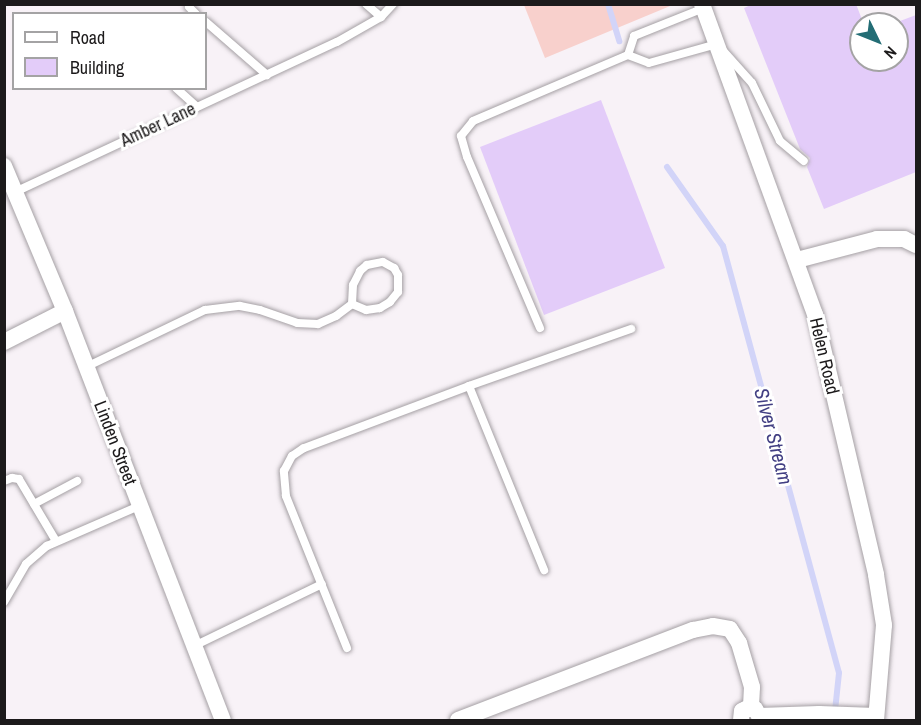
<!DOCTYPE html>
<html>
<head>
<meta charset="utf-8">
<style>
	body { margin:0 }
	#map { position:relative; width:921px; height:725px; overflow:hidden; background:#f8f2f7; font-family:"Archivo Narrow",sans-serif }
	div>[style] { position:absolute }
	.green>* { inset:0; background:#f8d0cc }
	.stream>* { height:6px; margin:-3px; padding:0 3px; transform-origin:3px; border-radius:3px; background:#d2d4f8 }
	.building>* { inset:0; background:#e3ccf9 }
	.roads { filter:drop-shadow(0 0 2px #a5a0a4) drop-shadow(0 0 2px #a5a0a4) }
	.service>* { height:8px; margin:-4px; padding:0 4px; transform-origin:4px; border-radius:4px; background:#fff }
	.minor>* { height:16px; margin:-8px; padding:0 8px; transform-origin:8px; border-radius:8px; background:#fff }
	span { translate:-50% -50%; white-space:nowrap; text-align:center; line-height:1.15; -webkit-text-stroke:6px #fff; paint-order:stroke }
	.street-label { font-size:18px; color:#1c1a1b }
	.water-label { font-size:20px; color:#423f83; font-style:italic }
	.frame { position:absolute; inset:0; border:6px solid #1c1a1b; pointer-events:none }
	.legend { position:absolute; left:12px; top:12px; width:195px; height:78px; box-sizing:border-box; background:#fff; border:2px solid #a4a3a4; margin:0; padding:8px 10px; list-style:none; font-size:18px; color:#1c1a1b }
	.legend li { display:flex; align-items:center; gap:12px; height:30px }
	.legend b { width:30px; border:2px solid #a4a3a4 }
	.north { position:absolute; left:849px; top:12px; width:60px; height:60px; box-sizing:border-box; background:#fff; border:2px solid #a4a3a4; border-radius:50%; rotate:133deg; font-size:16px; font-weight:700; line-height:24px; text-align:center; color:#1c1a1b }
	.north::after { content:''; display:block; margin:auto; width:21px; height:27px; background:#236d75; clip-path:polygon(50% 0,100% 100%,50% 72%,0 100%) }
</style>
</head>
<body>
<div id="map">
	<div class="green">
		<i style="clip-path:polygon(675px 4px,545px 58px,524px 5px,524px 4px)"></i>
	</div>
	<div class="stream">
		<i style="left:608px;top:4px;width:39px;rotate:73deg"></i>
		<i style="left:667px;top:167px;width:97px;rotate:54.7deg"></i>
		<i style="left:723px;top:246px;width:442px;rotate:74.8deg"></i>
		<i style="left:839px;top:673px;width:39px;rotate:96deg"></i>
	</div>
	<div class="building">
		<i style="clip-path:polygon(753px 4px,856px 4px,861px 17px,861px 60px,897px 60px,897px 24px,892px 24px,916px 15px,916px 172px,824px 209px,807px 167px,810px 158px,800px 149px,744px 8px)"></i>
		<i style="clip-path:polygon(601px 100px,665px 268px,544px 315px,480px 147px)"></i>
	</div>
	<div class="roads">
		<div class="service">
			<i style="left:366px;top:4px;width:20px;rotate:41deg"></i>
			<i style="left:189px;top:7px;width:10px;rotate:45deg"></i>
			<i style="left:206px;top:22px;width:81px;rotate:41deg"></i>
			<i style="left:628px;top:55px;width:20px;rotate:-72deg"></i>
			<i style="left:634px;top:36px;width:75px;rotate:-21.8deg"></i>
			<i style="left:176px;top:88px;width:28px;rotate:42deg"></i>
			<i style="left:15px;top:192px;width:355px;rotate:-25deg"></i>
			<i style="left:337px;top:42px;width:51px;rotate:-29.6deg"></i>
			<i style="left:381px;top:17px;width:18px;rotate:-47deg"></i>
			<i style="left:540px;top:328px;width:186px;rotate:-113.1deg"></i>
			<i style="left:467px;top:157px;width:22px;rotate:-106deg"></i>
			<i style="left:461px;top:136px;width:19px;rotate:-51deg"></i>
			<i style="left:473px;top:121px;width:168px;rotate:-23.1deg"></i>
			<i style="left:628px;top:55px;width:22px;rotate:21deg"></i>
			<i style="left:649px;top:63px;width:71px;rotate:-15.6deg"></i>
			<i style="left:717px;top:44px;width:52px;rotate:48.1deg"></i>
			<i style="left:752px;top:83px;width:64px;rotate:64.2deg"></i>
			<i style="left:780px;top:141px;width:31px;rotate:40deg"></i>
			<i style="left:86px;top:367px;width:132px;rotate:-25.6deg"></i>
			<i style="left:205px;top:310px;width:35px;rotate:-7deg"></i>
			<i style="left:240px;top:306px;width:20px;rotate:11deg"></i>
			<i style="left:260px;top:310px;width:39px;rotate:19deg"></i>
			<i style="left:297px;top:323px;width:21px;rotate:3deg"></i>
			<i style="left:318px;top:324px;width:20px;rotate:-24deg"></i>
			<i style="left:336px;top:316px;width:20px;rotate:-37deg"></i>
			<i style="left:352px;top:304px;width:19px;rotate:-87deg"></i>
			<i style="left:353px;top:285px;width:16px;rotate:-63deg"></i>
			<i style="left:360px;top:271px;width:9px;rotate:-41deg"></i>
			<i style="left:367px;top:265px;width:16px;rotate:-11deg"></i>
			<i style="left:383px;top:262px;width:13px;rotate:29deg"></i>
			<i style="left:394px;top:268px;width:8px;rotate:60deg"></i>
			<i style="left:398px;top:275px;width:17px;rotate:90deg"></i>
			<i style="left:398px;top:292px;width:13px;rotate:129deg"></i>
			<i style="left:390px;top:302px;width:12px;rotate:149deg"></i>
			<i style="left:380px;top:308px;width:14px;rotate:172deg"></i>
			<i style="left:366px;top:310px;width:15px;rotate:-157deg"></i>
			<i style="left:469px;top:386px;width:199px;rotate:67.8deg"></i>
			<i style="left:4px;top:481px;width:9px;rotate:-21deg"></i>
			<i style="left:12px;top:478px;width:7px;rotate:8deg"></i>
			<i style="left:19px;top:479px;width:72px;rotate:59.2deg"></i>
			<i style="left:34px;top:504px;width:49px;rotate:-28.1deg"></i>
			<i style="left:4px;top:602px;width:44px;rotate:-59.9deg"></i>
			<i style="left:26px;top:564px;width:28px;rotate:-41deg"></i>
			<i style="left:47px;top:546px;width:100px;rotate:-23.5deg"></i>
			<i style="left:194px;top:646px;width:142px;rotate:-25.8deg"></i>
			<i style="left:347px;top:648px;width:164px;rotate:-111.9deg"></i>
			<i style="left:286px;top:496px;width:25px;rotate:-95deg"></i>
			<i style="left:284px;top:471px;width:17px;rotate:-62deg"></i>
			<i style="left:292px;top:456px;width:14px;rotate:-34deg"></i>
			<i style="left:304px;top:448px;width:176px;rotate:-20.6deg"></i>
			<i style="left:469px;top:386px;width:172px;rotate:-19.4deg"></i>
		</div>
		<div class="minor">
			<i style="left:702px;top:4px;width:330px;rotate:70deg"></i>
			<i style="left:815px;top:314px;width:268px;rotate:76.8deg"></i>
			<i style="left:876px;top:575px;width:51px;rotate:80.9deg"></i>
			<i style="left:884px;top:625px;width:95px;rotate:94.8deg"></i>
			<i style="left:4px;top:166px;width:157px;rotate:67.2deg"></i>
			<i style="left:65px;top:311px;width:438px;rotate:68.9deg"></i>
			<i style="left:797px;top:260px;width:83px;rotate:-14.7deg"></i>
			<i style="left:877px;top:239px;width:27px"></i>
			<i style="left:904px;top:239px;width:13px;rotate:27deg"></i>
			<i style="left:4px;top:342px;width:68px;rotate:-26.9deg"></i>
			<i style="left:759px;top:716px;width:60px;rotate:-1.9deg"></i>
			<i style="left:819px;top:714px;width:57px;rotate:2deg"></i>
			<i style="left:458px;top:720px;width:252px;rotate:-21deg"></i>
			<i style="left:693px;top:630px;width:20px;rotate:-11deg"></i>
			<i style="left:713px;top:626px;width:17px;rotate:10deg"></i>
			<i style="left:730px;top:629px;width:17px;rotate:57deg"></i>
			<i style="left:739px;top:643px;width:46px;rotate:73.5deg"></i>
			<i style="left:752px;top:687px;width:21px;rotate:93deg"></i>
			<i style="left:741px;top:720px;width:9px;rotate:-84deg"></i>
			<i style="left:742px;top:711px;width:4px;rotate:-27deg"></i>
			<i style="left:746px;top:709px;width:9px"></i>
			<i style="left:755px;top:709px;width:6px;rotate:59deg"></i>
		</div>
	</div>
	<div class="street-label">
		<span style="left:158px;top:125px;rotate:-25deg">Amber Lane</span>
		<span style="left:824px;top:356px;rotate:77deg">Helen Road</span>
		<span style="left:115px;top:443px;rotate:69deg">Linden Street</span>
	</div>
	<div class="water-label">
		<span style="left:774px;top:436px;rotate:75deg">Silver Stream</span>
	</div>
	<div class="frame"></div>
	<ul class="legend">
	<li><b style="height:8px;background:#fff"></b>Road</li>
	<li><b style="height:16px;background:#e3ccf9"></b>Building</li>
	</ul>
	<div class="north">N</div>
</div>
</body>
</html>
